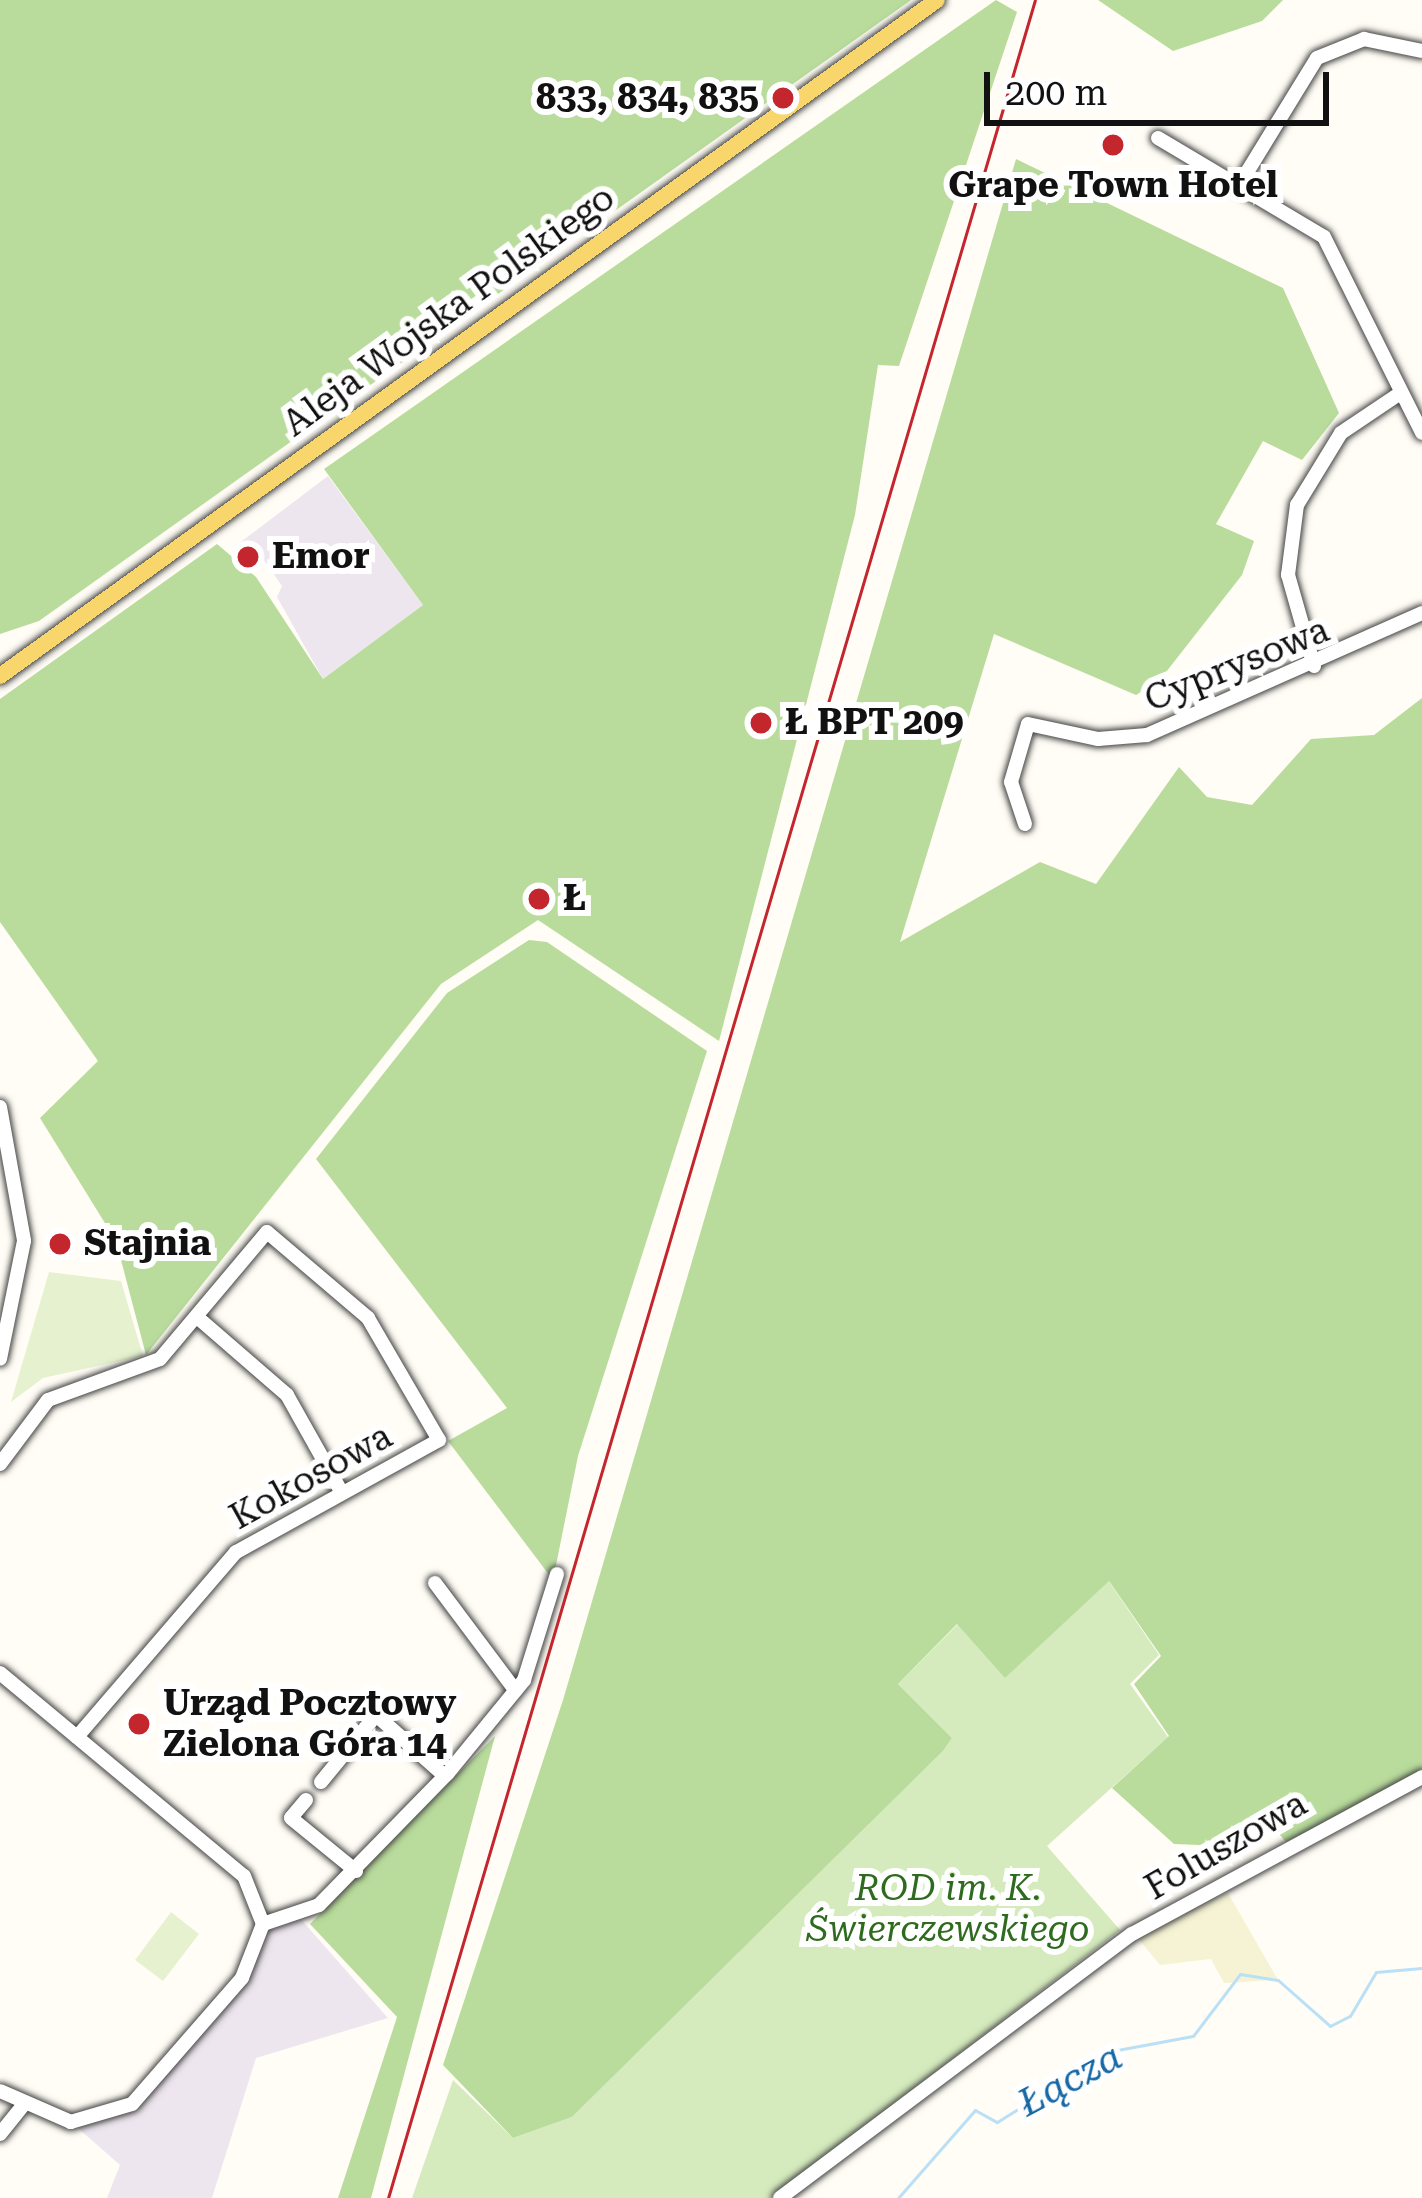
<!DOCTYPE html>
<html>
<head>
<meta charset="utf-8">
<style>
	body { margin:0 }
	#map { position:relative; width:1422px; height:2198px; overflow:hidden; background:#fffdf5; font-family:"Roboto Serif",serif }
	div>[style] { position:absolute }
	.industrial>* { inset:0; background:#eee6ef }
	.farmland>* { inset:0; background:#f6f3d4 }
	.green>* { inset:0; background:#d5ebbd }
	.forest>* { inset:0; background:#b9dc9c }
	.pitch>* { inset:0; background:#e6f2cf }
	.stream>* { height:3px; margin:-1.5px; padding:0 1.5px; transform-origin:1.5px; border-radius:1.5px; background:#b9e0f7 }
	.roads { filter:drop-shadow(0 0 3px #444) drop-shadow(0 0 3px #444) }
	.minor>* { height:14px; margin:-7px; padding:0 7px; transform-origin:7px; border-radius:7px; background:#fff }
	.major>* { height:16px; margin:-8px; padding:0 8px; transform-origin:8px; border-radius:8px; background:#f9d66b }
	.rail>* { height:3px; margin:-1.5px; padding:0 1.5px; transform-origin:1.5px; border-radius:1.5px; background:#c4262e }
	.dots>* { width:33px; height:33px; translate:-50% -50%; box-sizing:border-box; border:6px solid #fff; border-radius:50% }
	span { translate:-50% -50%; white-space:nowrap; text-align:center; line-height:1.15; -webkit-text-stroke:12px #fff; paint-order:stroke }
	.poi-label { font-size:36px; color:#111; font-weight:700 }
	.right { translate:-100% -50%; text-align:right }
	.left { translate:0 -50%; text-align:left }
	.street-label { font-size:36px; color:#111 }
	.park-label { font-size:36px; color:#2f6b1f; font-style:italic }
	.water-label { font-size:39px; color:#1768a6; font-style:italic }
	.scale { position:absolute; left:984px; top:72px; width:345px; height:54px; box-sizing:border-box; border:6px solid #111; border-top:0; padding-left:15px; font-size:36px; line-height:42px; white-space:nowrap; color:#111; -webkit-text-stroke:9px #fff; paint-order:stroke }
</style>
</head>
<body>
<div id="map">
	<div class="industrial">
		<i style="clip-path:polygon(328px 476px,423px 605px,323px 679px,277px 597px,282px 586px,255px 547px,238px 544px)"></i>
		<i style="clip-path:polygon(298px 1916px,388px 2018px,256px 2058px,212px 2198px,107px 2198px,120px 2165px,71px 2122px,121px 2113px,234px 1989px,264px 1925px)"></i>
	</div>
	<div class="farmland">
		<i style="clip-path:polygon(1228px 1893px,1278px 1980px,1224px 1983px,1211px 1959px,1160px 1965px,1132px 1931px)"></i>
	</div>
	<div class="green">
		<i style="clip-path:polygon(1108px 1580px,1159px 1655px,1130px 1684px,1168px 1737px,1047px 1846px,1120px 1930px,771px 2198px,412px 2198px,453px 2080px,513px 2138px,572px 2117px,943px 1751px,952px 1738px,898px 1684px,958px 1624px,1006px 1677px)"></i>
	</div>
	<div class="forest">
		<i style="clip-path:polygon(0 0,911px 0,39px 621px,0 634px)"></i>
		<i style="clip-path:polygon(996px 0,1017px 12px,899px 366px,878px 365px,855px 515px,719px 1041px,538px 920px,441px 984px,146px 1355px,116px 1241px,40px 1118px,98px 1061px,0 922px,0 699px,217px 544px,256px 577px,323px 679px,423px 605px,324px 469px)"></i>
		<i style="clip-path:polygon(1098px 0,1283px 0,1262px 21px,1173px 51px)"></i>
		<i style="clip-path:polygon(1016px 159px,1283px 288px,1339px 413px,1302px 460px,1263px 441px,1216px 524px,1254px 541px,1242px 575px,1159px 681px,1136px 695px,994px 634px,900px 942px,1040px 862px,1096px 884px,1179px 767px,1207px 797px,1252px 805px,1311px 739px,1374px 735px,1422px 698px,1422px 1775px,1286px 1842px,1266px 1819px,1224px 1846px,1174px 1844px,1112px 1788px,1169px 1736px,1134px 1684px,1161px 1656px,1109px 1581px,1005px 1678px,957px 1624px,898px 1684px,952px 1738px,943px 1751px,572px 2117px,513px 2138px,443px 2065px,563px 1700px)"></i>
		<i style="clip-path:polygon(529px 940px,547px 942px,707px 1051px,578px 1456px,553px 1580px,448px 1441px,507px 1408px,316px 1159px,447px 993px)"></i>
		<i style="clip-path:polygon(495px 1736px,371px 2198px,338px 2198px,397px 2017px,310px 1924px)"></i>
	</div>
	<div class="pitch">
		<i style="clip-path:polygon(49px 1272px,121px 1281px,143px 1356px,43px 1378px,11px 1402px)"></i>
		<i style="clip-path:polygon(171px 1912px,199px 1934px,163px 1981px,135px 1960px)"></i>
	</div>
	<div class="stream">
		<i style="left:898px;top:2198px;width:117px;rotate:-48.8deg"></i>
		<i style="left:975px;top:2110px;width:25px;rotate:29deg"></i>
		<i style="left:997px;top:2122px;width:135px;rotate:-31.7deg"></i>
		<i style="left:1112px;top:2051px;width:82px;rotate:-10.5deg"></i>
		<i style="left:1193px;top:2036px;width:78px;rotate:-52.8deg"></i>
		<i style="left:1240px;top:1974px;width:38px;rotate:9deg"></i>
		<i style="left:1278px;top:1980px;width:69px;rotate:41.5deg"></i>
		<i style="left:1330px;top:2026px;width:22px;rotate:-27deg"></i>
		<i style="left:1350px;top:2016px;width:51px;rotate:-59.4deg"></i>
		<i style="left:1376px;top:1972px;width:46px;rotate:-5deg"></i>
	</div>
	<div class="roads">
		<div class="minor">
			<i style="left:1158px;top:138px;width:193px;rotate:30.8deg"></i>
			<i style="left:1324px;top:237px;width:219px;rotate:63.4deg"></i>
			<i style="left:1241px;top:182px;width:145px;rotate:-58.5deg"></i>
			<i style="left:1317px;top:58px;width:51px;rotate:-22deg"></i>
			<i style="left:1364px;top:39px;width:59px;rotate:11.7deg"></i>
			<i style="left:1314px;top:666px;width:95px;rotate:-105.9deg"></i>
			<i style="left:1288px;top:575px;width:71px;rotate:-82.7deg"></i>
			<i style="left:1297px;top:505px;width:84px;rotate:-58.6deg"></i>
			<i style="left:1341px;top:433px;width:66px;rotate:-33.9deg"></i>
			<i style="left:1025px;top:824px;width:44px;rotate:-108.4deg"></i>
			<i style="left:1011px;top:782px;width:60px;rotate:-73.7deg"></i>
			<i style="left:1028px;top:724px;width:72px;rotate:12.1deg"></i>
			<i style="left:1098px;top:739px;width:49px;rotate:-4.7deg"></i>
			<i style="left:1147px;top:735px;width:301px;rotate:-23.9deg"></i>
			<i style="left:0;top:1107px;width:136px;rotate:79.8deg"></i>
			<i style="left:24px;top:1241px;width:120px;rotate:101.5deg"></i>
			<i style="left:197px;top:1317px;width:119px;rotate:40.9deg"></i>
			<i style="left:287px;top:1395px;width:112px;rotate:60.7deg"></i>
			<i style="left:0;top:1464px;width:80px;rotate:-53.1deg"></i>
			<i style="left:48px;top:1400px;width:119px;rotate:-20.1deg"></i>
			<i style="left:160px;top:1359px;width:166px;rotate:-49.9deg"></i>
			<i style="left:267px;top:1232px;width:133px;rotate:40.4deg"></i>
			<i style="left:368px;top:1318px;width:141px;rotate:59.8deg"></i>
			<i style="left:439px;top:1440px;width:232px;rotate:151.1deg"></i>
			<i style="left:236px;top:1552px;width:244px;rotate:130.7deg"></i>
			<i style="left:435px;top:1583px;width:134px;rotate:53.2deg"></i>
			<i style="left:0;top:1673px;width:317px;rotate:39.8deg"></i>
			<i style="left:244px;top:1876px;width:52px;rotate:68.4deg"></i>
			<i style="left:263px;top:1924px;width:58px;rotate:111.3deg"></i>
			<i style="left:242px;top:1978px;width:167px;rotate:131.1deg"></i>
			<i style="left:132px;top:2104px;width:64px;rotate:163.6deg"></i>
			<i style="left:71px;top:2122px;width:77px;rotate:-156.4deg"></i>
			<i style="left:321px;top:1782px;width:87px;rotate:-50.6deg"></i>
			<i style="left:376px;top:1715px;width:92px;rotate:41.5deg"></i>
			<i style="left:306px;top:1800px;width:23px;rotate:130deg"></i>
			<i style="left:291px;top:1818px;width:84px;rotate:39.2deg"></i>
			<i style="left:263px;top:1924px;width:59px;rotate:-18.7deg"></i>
			<i style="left:319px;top:1905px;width:185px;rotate:-45.7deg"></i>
			<i style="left:448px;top:1773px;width:120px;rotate:-50.7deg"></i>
			<i style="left:524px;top:1680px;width:111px;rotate:-72.7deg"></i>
			<i style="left:0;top:2134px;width:38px;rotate:-51deg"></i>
			<i style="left:780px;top:2198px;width:440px;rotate:-36.9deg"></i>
			<i style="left:1132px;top:1934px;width:330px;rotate:-28.4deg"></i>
		</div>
		<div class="major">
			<i style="left:0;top:676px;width:1155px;rotate:-35.81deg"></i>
		</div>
	</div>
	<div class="rail">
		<i style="left:388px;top:2198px;width:2291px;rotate:-73.6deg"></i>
	</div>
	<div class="dots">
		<i style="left:783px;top:98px;background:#c4262e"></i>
		<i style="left:1113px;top:145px;background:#c4262e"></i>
		<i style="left:248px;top:557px;background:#c4262e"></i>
		<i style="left:761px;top:723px;background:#c4262e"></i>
		<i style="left:539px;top:899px;background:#c4262e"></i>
		<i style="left:60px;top:1244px;background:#c4262e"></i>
		<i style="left:139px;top:1724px;background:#c4262e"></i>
	</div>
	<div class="poi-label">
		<span class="right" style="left:759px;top:98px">833, 834, 835</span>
		<span style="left:1113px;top:186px">Grape Town Hotel</span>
		<span class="left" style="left:272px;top:557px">Emor</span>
		<span class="left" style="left:785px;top:723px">Ł BPT 209</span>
		<span class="left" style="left:563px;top:899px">Ł</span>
		<span class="left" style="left:84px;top:1244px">Stajnia</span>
		<span class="left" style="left:163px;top:1724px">Urząd Pocztowy<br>Zielona Góra 14</span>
	</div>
	<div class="street-label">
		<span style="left:449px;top:311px;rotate:-36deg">Aleja Wojska Polskiego</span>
		<span style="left:1237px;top:665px;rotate:-22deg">Cyprysowa</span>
		<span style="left:311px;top:1477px;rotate:-29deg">Kokosowa</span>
		<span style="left:1226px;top:1846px;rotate:-30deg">Foluszowa</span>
	</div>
	<div class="park-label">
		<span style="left:948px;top:1909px">ROD im. K.<br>Świerczewskiego</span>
	</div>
	<div class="water-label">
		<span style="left:1070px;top:2080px;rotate:-28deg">Łącza</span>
	</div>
	<div class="scale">200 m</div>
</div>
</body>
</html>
